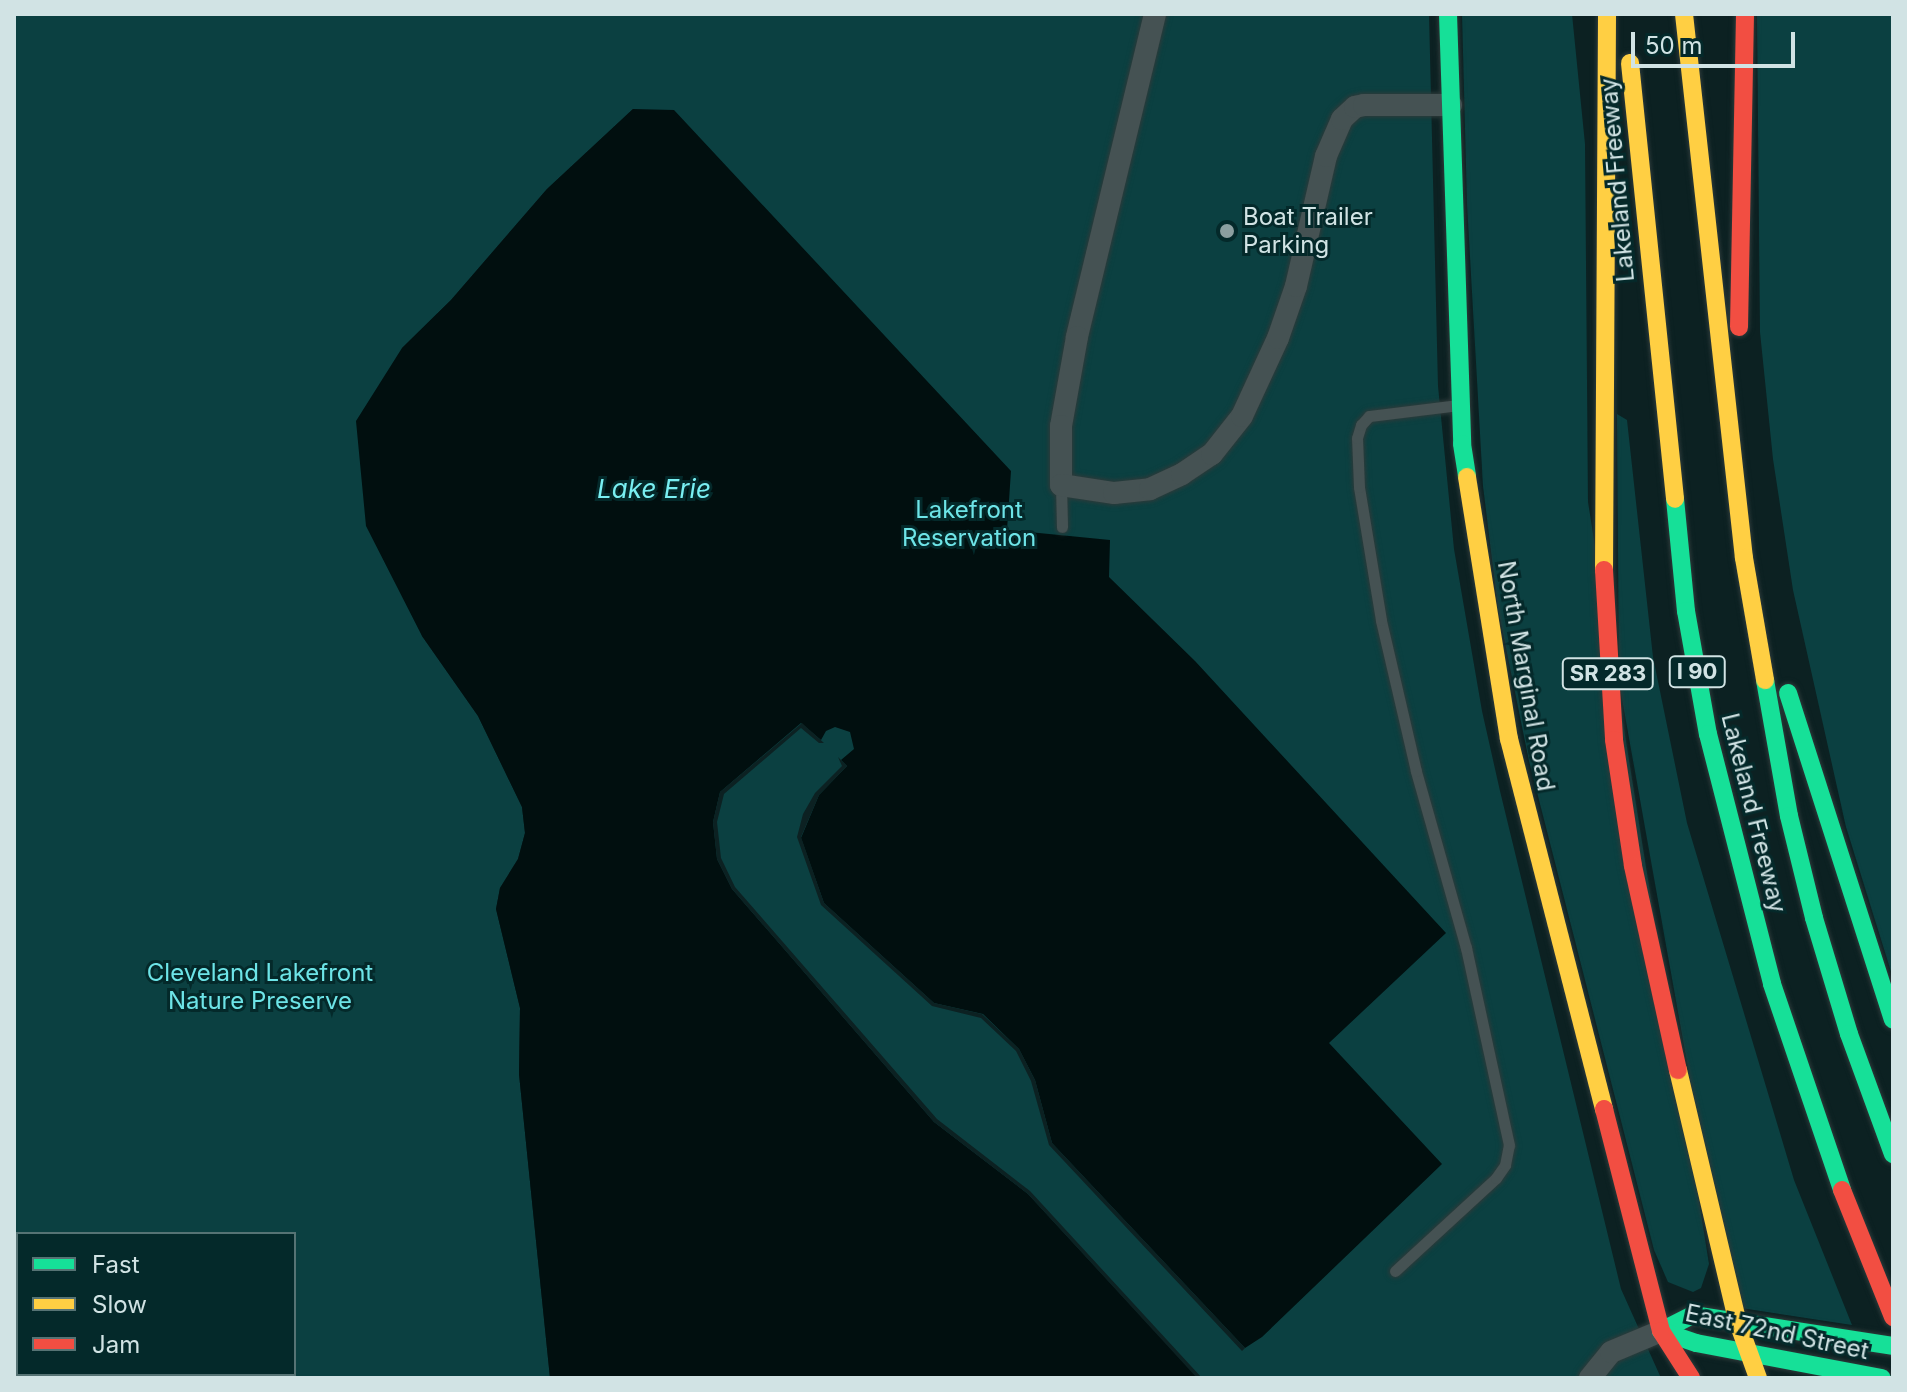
<!DOCTYPE html>
<html>
<head>
<meta charset="utf-8">
<style>
	body { margin:0 }
	#map { position:relative; width:1907px; height:1392px; overflow:hidden; background:#0c2122; font-family:Inter,sans-serif }
	div>[style] { position:absolute }
	.green>* { inset:0; background:#0b4041 }
	.water>* { inset:0; background:#010f0f }
	.pier>* { inset:0; background:#0c2122 }
	.roads { filter:drop-shadow(0 0 2px #2d3a3a) drop-shadow(0 0 2px #2d3a3a) }
	.lane>* { height:11px; margin:-5.5px; padding:0 5.5px; transform-origin:5.5px; border-radius:5.5px; background:#455253 }
	.street>* { height:22px; margin:-11px; padding:0 11px; transform-origin:11px; border-radius:11px; background:#455253 }
	.fast>* { height:18px; margin:-9px; padding:0 9px; transform-origin:9px; border-radius:9px; background:#16e098 }
	.slow>* { height:18px; margin:-9px; padding:0 9px; transform-origin:9px; border-radius:9px; background:#ffcf43 }
	.jam>* { height:18px; margin:-9px; padding:0 9px; transform-origin:9px; border-radius:9px; background:#f24e42 }
	.dots>* { width:22px; height:22px; translate:-50% -50%; box-sizing:border-box; border:4px solid #04292a; border-radius:50% }
	span { translate:-50% -50%; white-space:nowrap; text-align:center; line-height:1.15; -webkit-text-stroke:6px #04292a; paint-order:stroke }
	.shield-label span { padding:2px 6px; background:#04292a; border:2px solid; border-radius:6px; -webkit-text-stroke-width:0 }
	.shield-label { font-size:22px; color:#d1e3e4; font-weight:700 }
	.street-label { font-size:24px; color:#d1e3e4 }
	.poi-label { font-size:24px; color:#d1e3e4 }
	.left { translate:0 -50%; text-align:left }
	.park-label { font-size:24px; color:#6de4e7 }
	.water-label { font-size:26px; color:#79eff2; font-style:italic }
	.frame { position:absolute; inset:0; border:16px solid #d1e3e4; pointer-events:none }
	.legend { position:absolute; left:16px; top:1232px; width:280px; height:144px; box-sizing:border-box; background:#04292a; border:2px solid #567374; margin:0; padding:10px 14px; list-style:none; font-size:24px; color:#d1e3e4 }
	.legend li { display:flex; align-items:center; gap:16px; height:40px }
	.legend b { width:40px; border:2px solid #567374 }
	.scale { position:absolute; left:1631px; top:32px; width:164px; height:36px; box-sizing:border-box; border:4px solid #d1e3e4; border-top:0; padding-left:10px; font-size:24px; line-height:28px; white-space:nowrap; color:#d1e3e4; -webkit-text-stroke:6px #04292a; paint-order:stroke }
</style>
</head>
<body>
<div id="map">
	<div class="green">
		<i style="clip-path:polygon(14px 14px,1429px 14px,1438px 386px,1454px 549px,1482px 711px,1500px 791px,1621px 1289px,1661px 1378px,1010px 1378px,609px 939px,633px 109px,547px 189px,451px 300px,402px 348px,422px 636px,478px 716px,522px 807px,525px 833px,518px 859px,500px 888px,496px 909px,520px 1008px,519px 1074px,550px 1378px,192px 1378px,183px 1374px,294px 1374px,294px 1234px,18px 1234px,18px 1301px,14px 1300px)"></i>
		<i style="clip-path:polygon(1462px 14px,1572px 14px,1585px 144px,1588px 502px,1709px 1264px,1701px 1288px,1693px 1292px,1668px 1282px,1654px 1250px,1529px 761px,1498px 609px,1483px 486px,1467px 204px)"></i>
		<i style="clip-path:polygon(1757px 14px,1893px 14px,1893px 978px,1846px 827px,1793px 590px,1773px 459px,1760px 332px)"></i>
		<i style="clip-path:polygon(1617px 414px,1627px 420px,1653px 657px,1687px 823px,1794px 1180px,1852px 1325px,1741px 1308px,1703px 1152px,1619px 682px)"></i>
	</div>
	<div class="water">
		<i style="clip-path:polygon(633px 109px,674px 110px,1011px 471px,1007px 530px,1110px 540px,1109px 577px,1195px 661px,1446px 933px,1329px 1043px,1442px 1164px,1262px 1337px,1245px 1348px,1052px 1143px,1035px 1080px,1019px 1049px,983px 1014px,934px 1003px,824px 903px,801px 838px,819px 795px,847px 766px,841px 760px,854px 749px,850px 732px,835px 727px,826px 731px,821px 740px,801px 723px,720px 792px,713px 822px,717px 859px,732px 889px,934px 1122px,1028px 1194px,1198px 1378px,550px 1378px,519px 1074px,520px 1008px,496px 909px,500px 888px,518px 859px,525px 833px,522px 807px,478px 716px,422px 636px,366px 526px,356px 421px,402px 348px,451px 300px,547px 189px)"></i>
		<i style="clip-path:polygon(14px 1300px,18px 1301px,18px 1374px,183px 1374px,192px 1378px,14px 1378px)"></i>
	</div>
	<div class="pier">
		<i style="clip-path:polygon(802px 723px,824px 743px,819px 743px,801px 728px,724px 794px,717px 822px,721px 858px,735px 887px,937px 1119px,1030px 1191px,1202px 1378px,1197px 1378px,1028px 1194px,934px 1122px,732px 889px,717px 859px,713px 822px,720px 792px)"></i>
		<i style="clip-path:polygon(838px 757px,847px 766px,819px 795px,801px 837px,824px 903px,934px 1003px,982px 1014px,1019px 1049px,1035px 1080px,1052px 1143px,1245px 1348px,1242px 1351px,1049px 1145px,1031px 1081px,1016px 1051px,981px 1018px,932px 1006px,821px 905px,797px 837px,803px 814px,815px 793px,842px 766px)"></i>
	</div>
	<div class="roads">
		<div class="lane">
			<i style="left:1061px;top:485px;width:42px;rotate:88.6deg"></i>
			<i style="left:1395px;top:1271px;width:137px;rotate:-42.6deg"></i>
			<i style="left:1496px;top:1178px;width:16px;rotate:-55deg"></i>
			<i style="left:1505px;top:1165px;width:20px;rotate:-79deg"></i>
			<i style="left:1509px;top:1145px;width:202px;rotate:-102.3deg"></i>
			<i style="left:1466px;top:948px;width:184px;rotate:-105.8deg"></i>
			<i style="left:1416px;top:771px;width:155px;rotate:-103.1deg"></i>
			<i style="left:1381px;top:620px;width:135px;rotate:-99.4deg"></i>
			<i style="left:1359px;top:487px;width:49px;rotate:-92.3deg"></i>
			<i style="left:1357px;top:438px;width:14px;rotate:-73deg"></i>
			<i style="left:1361px;top:425px;width:12px;rotate:-48deg"></i>
			<i style="left:1369px;top:416px;width:91px;rotate:-7deg"></i>
		</div>
		<div class="street">
			<i style="left:1155px;top:14px;width:332px;rotate:103.6deg"></i>
			<i style="left:1077px;top:337px;width:90px;rotate:100.2deg"></i>
			<i style="left:1061px;top:426px;width:59px;rotate:90deg"></i>
			<i style="left:1061px;top:485px;width:54px;rotate:8.6deg"></i>
			<i style="left:1114px;top:493px;width:36px;rotate:-6deg"></i>
			<i style="left:1150px;top:489px;width:35px;rotate:-25deg"></i>
			<i style="left:1182px;top:474px;width:36px;rotate:-34deg"></i>
			<i style="left:1212px;top:454px;width:48px;rotate:-51.7deg"></i>
			<i style="left:1242px;top:416px;width:86px;rotate:-65.2deg"></i>
			<i style="left:1278px;top:338px;width:55px;rotate:-70.9deg"></i>
			<i style="left:1296px;top:286px;width:133px;rotate:-77deg"></i>
			<i style="left:1326px;top:156px;width:40px;rotate:-66.6deg"></i>
			<i style="left:1342px;top:119px;width:18px;rotate:-43deg"></i>
			<i style="left:1355px;top:107px;width:9px;rotate:-13deg"></i>
			<i style="left:1364px;top:105px;width:87px"></i>
			<i style="left:1590px;top:1378px;width:33px;rotate:-51deg"></i>
			<i style="left:1611px;top:1352px;width:54px;rotate:-22.8deg"></i>
		</div>
		<div class="fast">
			<i style="left:1448px;top:14px;width:430px;rotate:88.1deg"></i>
			<i style="left:1462px;top:444px;width:33px;rotate:81deg"></i>
			<i style="left:1675px;top:499px;width:113px;rotate:84.4deg"></i>
			<i style="left:1686px;top:611px;width:125px;rotate:79.9deg"></i>
			<i style="left:1708px;top:734px;width:258px;rotate:75.6deg"></i>
			<i style="left:1772px;top:984px;width:218px;rotate:71.2deg"></i>
			<i style="left:1765px;top:680px;width:138px;rotate:80deg"></i>
			<i style="left:1789px;top:816px;width:105px;rotate:76.2deg"></i>
			<i style="left:1814px;top:918px;width:121px;rotate:73.2deg"></i>
			<i style="left:1849px;top:1034px;width:128px;rotate:69.9deg"></i>
			<i style="left:1788px;top:693px;width:343px;rotate:72.2deg"></i>
			<i style="left:1661px;top:1331px;width:36px;rotate:-27deg"></i>
			<i style="left:1693px;top:1315px;width:202px;rotate:8.8deg"></i>
			<i style="left:1661px;top:1331px;width:37px;rotate:19deg"></i>
			<i style="left:1696px;top:1343px;width:189px;rotate:10.7deg"></i>
		</div>
		<div class="slow">
			<i style="left:1684px;top:14px;width:547px;rotate:83.71deg"></i>
			<i style="left:1744px;top:558px;width:124px;rotate:80.2deg"></i>
			<i style="left:1630px;top:63px;width:438px;rotate:84.1deg"></i>
			<i style="left:1467px;top:477px;width:265px;rotate:80.9deg"></i>
			<i style="left:1509px;top:739px;width:382px;rotate:75.6deg"></i>
			<i style="left:1604px;top:570px;width:556px;rotate:-89.69deg"></i>
			<i style="left:1678px;top:1070px;width:257px;rotate:76.7deg"></i>
			<i style="left:1737px;top:1320px;width:62px;rotate:70.1deg"></i>
		</div>
		<div class="jam">
			<i style="left:1739px;top:327px;width:313px;rotate:-88.9deg"></i>
			<i style="left:1604px;top:570px;width:170px;rotate:86.6deg"></i>
			<i style="left:1614px;top:740px;width:127px;rotate:81.4deg"></i>
			<i style="left:1633px;top:866px;width:209px;rotate:77.6deg"></i>
			<i style="left:1604px;top:1109px;width:229px;rotate:75.6deg"></i>
			<i style="left:1842px;top:1190px;width:137px;rotate:68.1deg"></i>
			<i style="left:1661px;top:1331px;width:56px;rotate:57.4deg"></i>
		</div>
	</div>
	<div class="dots">
		<i style="left:1227px;top:231px;background:#8c9fa0"></i>
	</div>
	<div class="shield-label">
		<span style="left:1697px;top:672px">I 90</span>
		<span style="left:1608px;top:674px">SR 283</span>
	</div>
	<div class="street-label">
		<span style="left:1617px;top:180px;rotate:-95deg">Lakeland Freeway</span>
		<span style="left:1526px;top:676px;rotate:80deg">North Marginal Road</span>
		<span style="left:1754px;top:813px;rotate:76deg">Lakeland Freeway</span>
		<span style="left:1777px;top:1332px;rotate:12deg">East 72nd Street</span>
	</div>
	<div class="poi-label">
		<span class="left" style="left:1243px;top:231px">Boat Trailer<br>Parking</span>
	</div>
	<div class="park-label">
		<span style="left:969px;top:524px">Lakefront<br>Reservation</span>
		<span style="left:260px;top:987px">Cleveland Lakefront<br>Nature Preserve</span>
	</div>
	<div class="water-label">
		<span style="left:654px;top:489px">Lake Erie</span>
	</div>
	<div class="frame"></div>
	<ul class="legend">
	<li><b style="height:10px;background:#16e098"></b>Fast</li>
	<li><b style="height:10px;background:#ffcf43"></b>Slow</li>
	<li><b style="height:10px;background:#f24e42"></b>Jam</li>
	</ul>
	<div class="scale">50 m</div>
</div>
</body>
</html>
